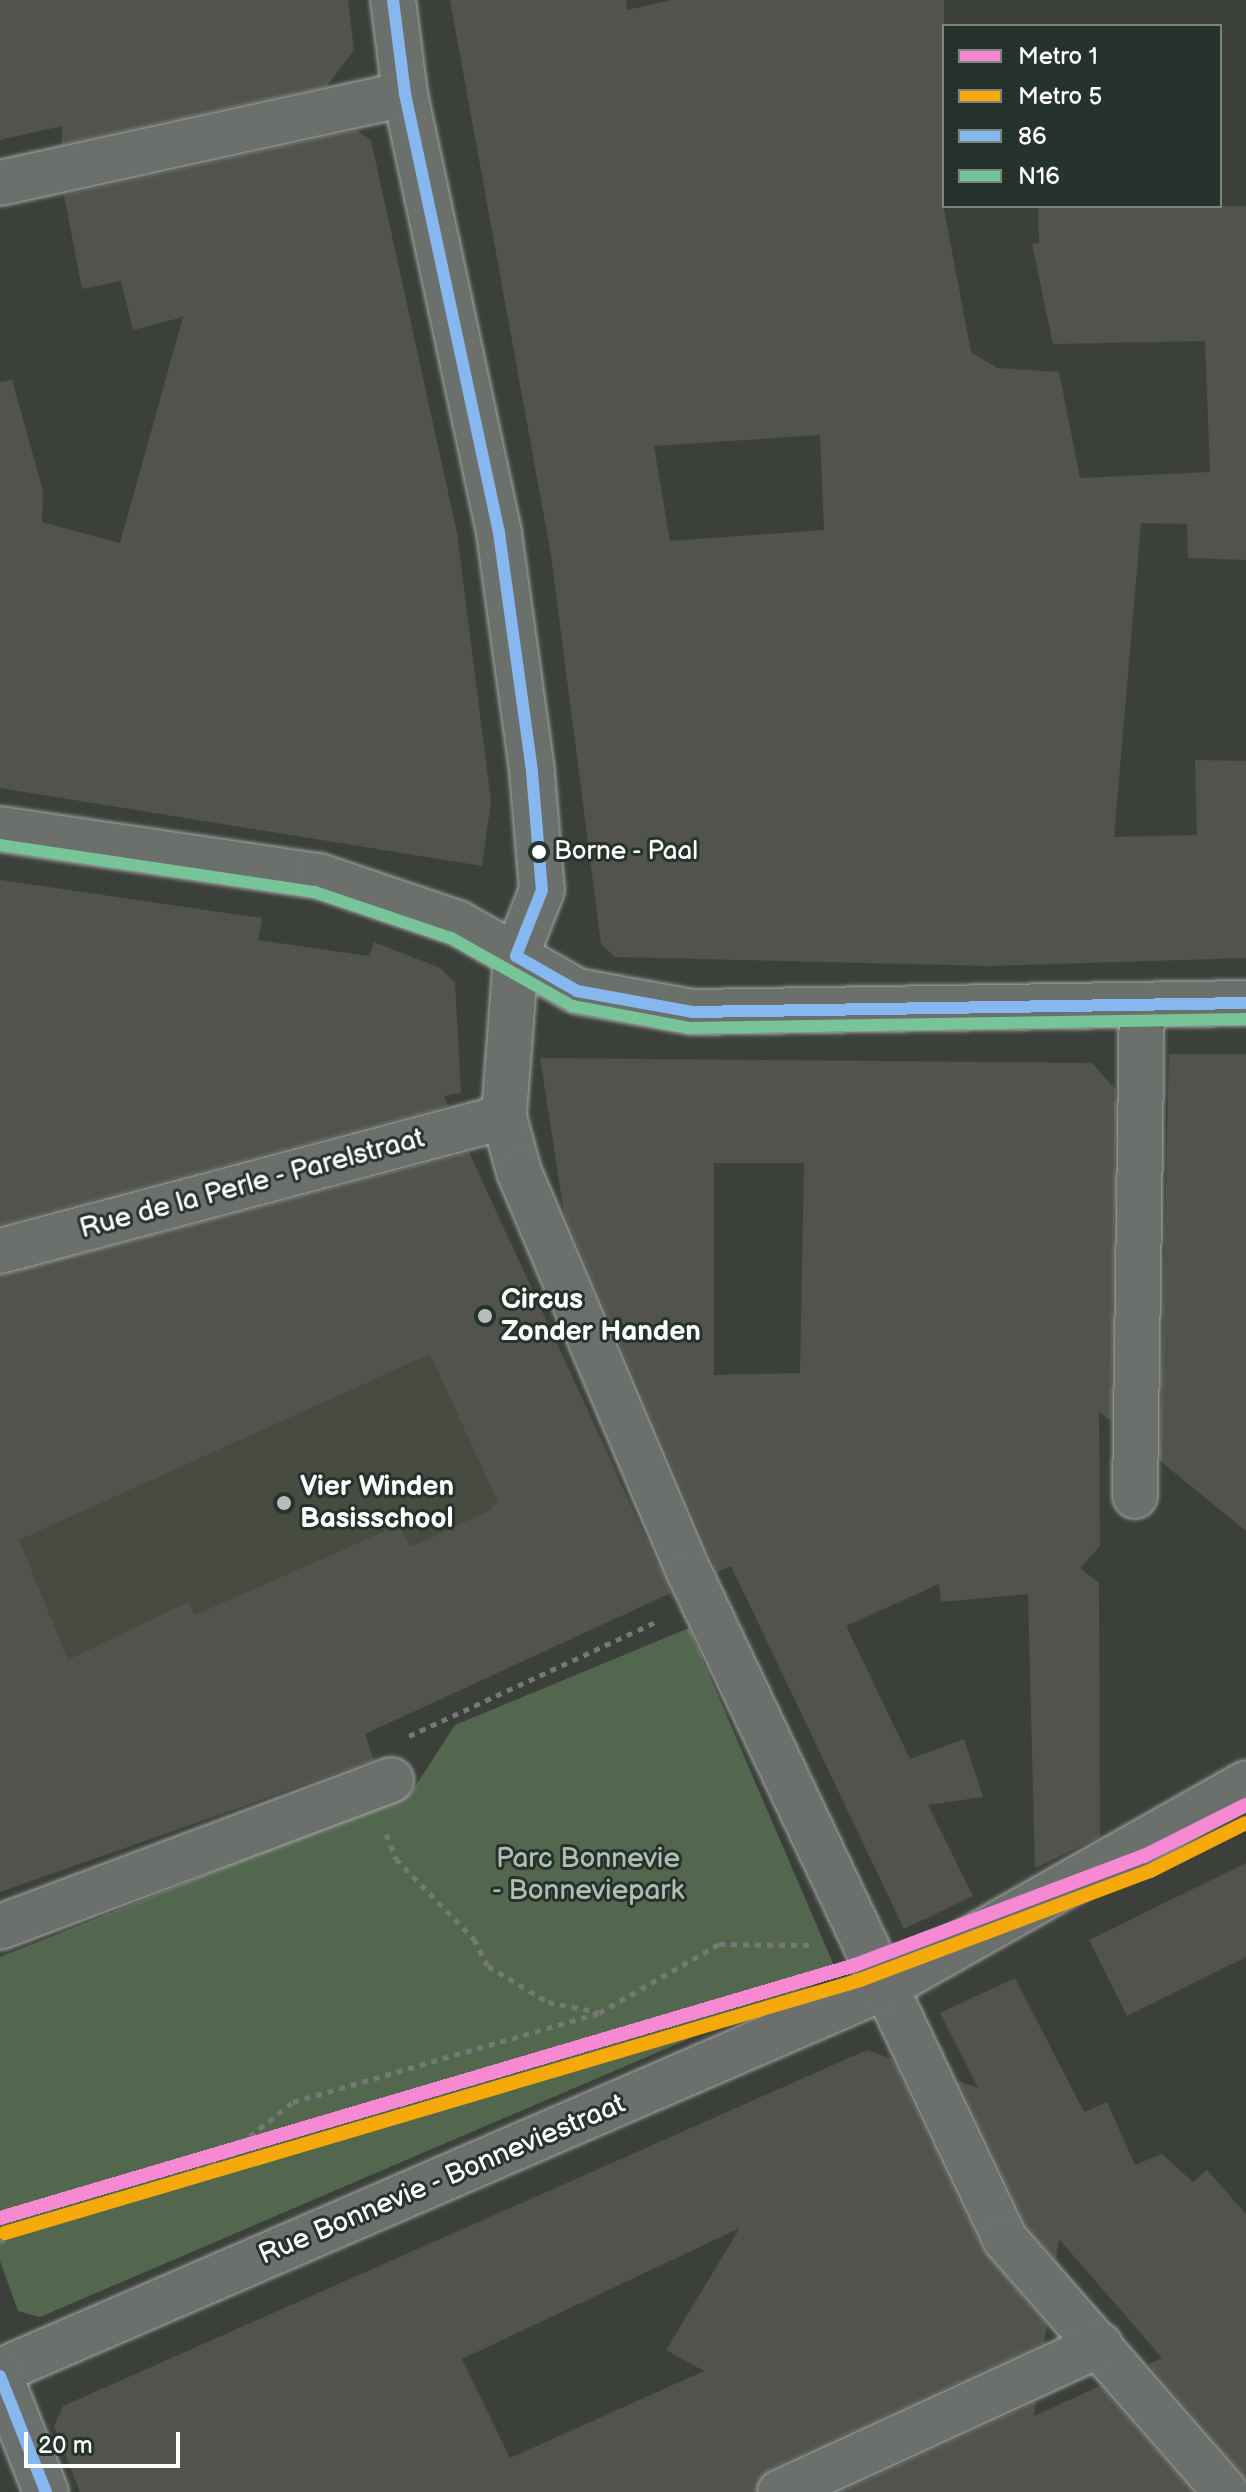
<!DOCTYPE html>
<html>
<head>
<meta charset="utf-8">
<style>
	body { margin:0 }
	#map { position:relative; width:1246px; height:2492px; overflow:hidden; background:#3c403b; font-family:"Balsamiq Sans",sans-serif }
	div>[style] { position:absolute }
	.built>* { inset:0; background:#474b40 }
	.green>* { inset:0; background:#53674e }
	.building>* { inset:0; background:#52534d }
	.path>* { height:5px; margin-top:-2.5px; transform-origin:0; background:repeating-linear-gradient(90deg,#767876 0 6px,transparent 0 12px) }
	.roads { filter:drop-shadow(0 0 2px #a7a9a7) drop-shadow(0 0 2px #a7a9a7) }
	.minor>* { height:44px; margin:-22px; padding:0 22px; transform-origin:22px; border-radius:22px; background:#6c706d }
	.bus-1>* { height:12px; margin:-6px; padding:0 6px; transform-origin:6px; border-radius:6px; background:#86b8ef }
	.bus-2>* { height:12px; margin:-6px; padding:0 6px; transform-origin:6px; border-radius:6px; background:#78c499 }
	.metro-1>* { height:14px; margin:-7px; padding:0 7px; transform-origin:7px; border-radius:7px; background:#f689d2 }
	.metro-2>* { height:14px; margin:-7px; padding:0 7px; transform-origin:7px; border-radius:7px; background:#f6a90b }
	.dots>* { width:22px; height:22px; translate:-50% -50%; box-sizing:border-box; border:4px solid #26332d; border-radius:50% }
	span { translate:-50% -50%; white-space:nowrap; text-align:center; line-height:1.15; -webkit-text-stroke:6px #26332d; paint-order:stroke }
	.bus-label { font-size:26px; color:#fff }
	.left { translate:0 -50%; text-align:left }
	.street-label { font-size:28px; color:#fff }
	.poi-label { font-size:28px; color:#fff; font-weight:700 }
	.park-label { font-size:28px; color:#b3bdb1 }
	.legend { position:absolute; left:942px; top:24px; width:280px; height:184px; box-sizing:border-box; background:#26332d; border:2px solid #7d8581; margin:0; padding:10px 14px; list-style:none; font-size:24px; color:#fff }
	.legend li { display:flex; align-items:center; gap:16px; height:40px }
	.legend b { width:40px; border:2px solid #7d8581 }
	.scale { position:absolute; left:24px; top:2432px; width:156px; height:36px; box-sizing:border-box; border:4px solid #fff; border-top:0; padding-left:10px; font-size:24px; line-height:28px; white-space:nowrap; color:#fff; -webkit-text-stroke:6px #26332d; paint-order:stroke }
</style>
</head>
<body>
<div id="map">
	<div class="built">
		<i style="clip-path:polygon(511px 1243px,620px 1479px,8px 1756px,0 1442px)"></i>
	</div>
	<div class="green">
		<i style="clip-path:polygon(689px 1628px,838px 1975px,40px 2317px,18px 2311px,0 2261px,0 1957px,411px 1793px,455px 1725px)"></i>
	</div>
	<div class="building">
		<i style="clip-path:polygon(0 0,348px 0,354px 50px,327px 86px,62px 144px,62px 126px,0 140px)"></i>
		<i style="clip-path:polygon(evenodd,450px 0,626px 0,627px 10px,672px 0,944px 0,944px 209px,971px 352px,997px 368px,1059px 372px,1080px 478px,1210px 472px,1205px 341px,1053px 344px,1032px 244px,1039px 243px,1038px 206px,1246px 206px,1246px 560px,1188px 558px,1187px 524px,1141px 523px,1114px 837px,1197px 835px,1195px 760px,1246px 761px,1246px 958px,989px 966px,615px 957px,601px 944px,551px 555px,450px 0,820px 435px,824px 530px,670px 541px,654px 446px,820px 435px)"></i>
		<i style="clip-path:polygon(356px 130px,371px 140px,457px 533px,491px 801px,482px 866px,0 788px,0 382px,12px 380px,43px 491px,42px 522px,120px 543px,183px 317px,133px 330px,121px 281px,82px 289px,64px 195px)"></i>
		<i style="clip-path:polygon(0 880px,262px 918px,258px 940px,369px 956px,374px 942px,440px 968px,455px 982px,461px 1093px,444px 1096px,448px 1106px,0 1225px)"></i>
		<i style="clip-path:polygon(1169px 1054px,1246px 1054px,1246px 1531px,1160px 1461px)"></i>
		<i style="clip-path:polygon(evenodd,540px 1058px,1092px 1063px,1116px 1090px,1111px 1421px,1099px 1412px,1100px 1546px,1080px 1568px,1099px 1583px,1100px 1837px,1035px 1868px,1028px 1594px,941px 1602px,939px 1584px,846px 1626px,910px 1759px,964px 1739px,983px 1797px,928px 1805px,973px 1896px,904px 1929px,731px 1566px,717px 1572px,564px 1213px,540px 1058px,714px 1163px,804px 1163px,800px 1373px,714px 1375px,714px 1163px)"></i>
		<i style="clip-path:polygon(evenodd,469px 1152px,671px 1593px,365px 1734px,374px 1760px,0 1892px,0 1275px,469px 1152px,430px 1354px,498px 1502px,489px 1511px,410px 1547px,399px 1525px,195px 1615px,188px 1602px,68px 1660px,19px 1540px,430px 1354px)"></i>
		<i style="clip-path:polygon(1246px 1863px,1246px 1957px,1127px 2016px,1089px 1940px)"></i>
		<i style="clip-path:polygon(1015px 1978px,1084px 2112px,1107px 2102px,1135px 2165px,1162px 2154px,1193px 2182px,1207px 2170px,1246px 2214px,1246px 2478px,1148px 2364px,1162px 2358px,1125px 2315px,1059px 2239px,1056px 2260px,1026px 2225px,958px 2081px,978px 2088px,940px 2013px)"></i>
		<i style="clip-path:polygon(evenodd,867px 2050px,892px 2059px,983px 2250px,1047px 2325px,1044px 2343px,770px 2469px,755px 2492px,80px 2492px,54px 2426px,63px 2406px,867px 2050px,740px 2228px,666px 2350px,704px 2371px,510px 2458px,462px 2359px,740px 2228px)"></i>
		<i style="clip-path:polygon(1100px 2386px,1193px 2492px,840px 2492px,1036px 2402px,1034px 2416px)"></i>
	</div>
	<div class="path">
		<i style="left:409px;top:1736px;width:274px;rotate:-24.8deg"></i>
		<i style="left:386px;top:1834px;width:27px;rotate:68deg"></i>
		<i style="left:396px;top:1859px;width:112px;rotate:45.7deg"></i>
		<i style="left:474px;top:1939px;width:30px;rotate:63deg"></i>
		<i style="left:488px;top:1966px;width:70px;rotate:31deg"></i>
		<i style="left:548px;top:2002px;width:51px;rotate:11.3deg"></i>
		<i style="left:0;top:2242px;width:41px;rotate:-31deg"></i>
		<i style="left:35px;top:2221px;width:185px;rotate:-17.3deg"></i>
		<i style="left:212px;top:2166px;width:103px;rotate:-38.3deg"></i>
		<i style="left:293px;top:2102px;width:319px;rotate:-16.2deg"></i>
		<i style="left:599px;top:2013px;width:138px;rotate:-29.9deg"></i>
		<i style="left:719px;top:1944px;width:92px;rotate:0.6deg"></i>
	</div>
	<div class="roads">
		<div class="minor">
			<i style="left:393px;top:0;width:95px;rotate:82.7deg"></i>
			<i style="left:405px;top:94px;width:449px;rotate:77.9deg"></i>
			<i style="left:499px;top:533px;width:241px;rotate:82.1deg"></i>
			<i style="left:532px;top:772px;width:118px;rotate:85.2deg"></i>
			<i style="left:542px;top:890px;width:71px;rotate:111.5deg"></i>
			<i style="left:516px;top:956px;width:161px;rotate:94.3deg"></i>
			<i style="left:504px;top:1117px;width:57px;rotate:74.7deg"></i>
			<i style="left:519px;top:1172px;width:437px;rotate:67deg"></i>
			<i style="left:690px;top:1574px;width:736px;rotate:64.65deg"></i>
			<i style="left:1005px;top:2239px;width:336px;rotate:48.9deg"></i>
			<i style="left:0;top:183px;width:415px;rotate:-12.4deg"></i>
			<i style="left:0;top:829px;width:322px;rotate:8.4deg"></i>
			<i style="left:319px;top:876px;width:147px;rotate:18.7deg"></i>
			<i style="left:458px;top:923px;width:137px;rotate:29.7deg"></i>
			<i style="left:577px;top:991px;width:117px;rotate:10.3deg"></i>
			<i style="left:692px;top:1012px;width:554px;rotate:-0.93deg"></i>
			<i style="left:0;top:1251px;width:522px;rotate:-14.89deg"></i>
			<i style="left:1135px;top:1496px;width:490px;rotate:-89.2deg"></i>
			<i style="left:0;top:1927px;width:418px;rotate:-20.6deg"></i>
			<i style="left:0;top:2371px;width:963px;rotate:-23.43deg"></i>
			<i style="left:884px;top:1988px;width:416px;rotate:-29.5deg"></i>
			<i style="left:0;top:2376px;width:125px;rotate:68.4deg"></i>
			<i style="left:780px;top:2492px;width:352px;rotate:-24.7deg"></i>
		</div>
	</div>
	<div class="bus-1">
		<i style="left:393px;top:0;width:95px;rotate:82.7deg"></i>
		<i style="left:405px;top:94px;width:449px;rotate:77.9deg"></i>
		<i style="left:499px;top:533px;width:241px;rotate:82.1deg"></i>
		<i style="left:532px;top:772px;width:118px;rotate:85.2deg"></i>
		<i style="left:542px;top:890px;width:71px;rotate:111.5deg"></i>
		<i style="left:516px;top:956px;width:70px;rotate:29.8deg"></i>
		<i style="left:577px;top:991px;width:117px;rotate:10.3deg"></i>
		<i style="left:692px;top:1012px;width:554px;rotate:-0.93deg"></i>
		<i style="left:0;top:2376px;width:125px;rotate:68.4deg"></i>
	</div>
	<div class="bus-2">
		<i style="left:0;top:845px;width:318px;rotate:8.5deg"></i>
		<i style="left:315px;top:892px;width:144px;rotate:18.7deg"></i>
		<i style="left:451px;top:938px;width:139px;rotate:29.3deg"></i>
		<i style="left:572px;top:1006px;width:119px;rotate:10.6deg"></i>
		<i style="left:689px;top:1028px;width:557px;rotate:-0.93deg"></i>
	</div>
	<div class="metro-1">
		<i style="left:0;top:2218px;width:892px;rotate:-16.48deg"></i>
		<i style="left:855px;top:1965px;width:309px;rotate:-20.7deg"></i>
		<i style="left:1144px;top:1856px;width:114px;rotate:-26.6deg"></i>
	</div>
	<div class="metro-2">
		<i style="left:5px;top:2233px;width:892px;rotate:-16.48deg"></i>
		<i style="left:860px;top:1980px;width:310px;rotate:-20.6deg"></i>
		<i style="left:1150px;top:1871px;width:107px;rotate:-26.6deg"></i>
	</div>
	<div class="dots">
		<i style="left:539px;top:852px;background:#fff"></i>
		<i style="left:485px;top:1316px;background:#bbbcba"></i>
		<i style="left:284px;top:1503px;background:#bbbcba"></i>
	</div>
	<div class="bus-label">
		<span class="left" style="left:554px;top:852px">Borne - Paal</span>
	</div>
	<div class="street-label">
		<span style="left:252px;top:1184px;rotate:-15deg">Rue de la Perle - Parelstraat</span>
		<span style="left:442px;top:2180px;rotate:-23deg">Rue Bonnevie - Bonneviestraat</span>
	</div>
	<div class="poi-label">
		<span class="left" style="left:501px;top:1316px">Circus<br>Zonder Handen</span>
		<span class="left" style="left:300px;top:1503px">Vier Winden<br>Basisschool</span>
	</div>
	<div class="park-label">
		<span style="left:588px;top:1875px">Parc Bonnevie<br>- Bonneviepark</span>
	</div>
	<ul class="legend">
	<li><b style="height:10px;background:#f689d2"></b>Metro 1</li>
	<li><b style="height:10px;background:#f6a90b"></b>Metro 5</li>
	<li><b style="height:10px;background:#86b8ef"></b>86</li>
	<li><b style="height:10px;background:#78c499"></b>N16</li>
	</ul>
	<div class="scale">20 m</div>
</div>
</body>
</html>
